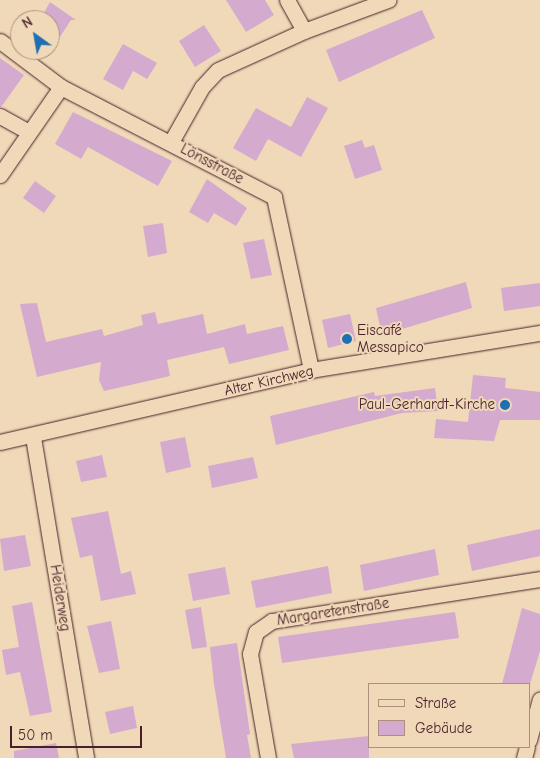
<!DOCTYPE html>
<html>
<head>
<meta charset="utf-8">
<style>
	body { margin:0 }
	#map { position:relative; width:540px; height:758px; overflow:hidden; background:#efd9b8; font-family:"Comic Neue",sans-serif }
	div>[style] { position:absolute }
	.building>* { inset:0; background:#d5aacf }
	.roads { filter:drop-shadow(0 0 1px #4a1f2b) drop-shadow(0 0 1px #4a1f2b) }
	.street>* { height:15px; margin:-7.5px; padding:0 7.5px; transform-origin:7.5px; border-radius:7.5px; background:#efd9b8 }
	.dots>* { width:14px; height:14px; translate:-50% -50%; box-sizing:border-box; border:2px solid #efd9b8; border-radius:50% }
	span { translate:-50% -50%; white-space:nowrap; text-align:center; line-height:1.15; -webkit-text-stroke:4px #efd9b8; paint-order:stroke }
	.street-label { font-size:15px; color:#4a1f2b }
	.poi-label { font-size:15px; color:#4a1f2b }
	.left { translate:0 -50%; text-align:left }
	.right { translate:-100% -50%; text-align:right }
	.legend { position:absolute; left:368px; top:683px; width:162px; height:65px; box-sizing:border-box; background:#efd9b8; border:1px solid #ad8f80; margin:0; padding:6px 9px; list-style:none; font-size:15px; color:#4a1f2b }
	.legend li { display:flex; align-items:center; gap:10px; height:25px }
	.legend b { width:25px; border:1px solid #ad8f80 }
	.north { position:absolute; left:10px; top:10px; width:50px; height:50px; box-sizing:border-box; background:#efd9b8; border:1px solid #ad8f80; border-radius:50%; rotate:328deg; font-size:14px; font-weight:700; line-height:20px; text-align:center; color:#4a1f2b }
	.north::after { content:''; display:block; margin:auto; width:18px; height:22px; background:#1f6fb2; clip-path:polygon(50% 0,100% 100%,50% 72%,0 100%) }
	.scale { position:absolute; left:10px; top:726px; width:132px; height:22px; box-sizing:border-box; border:2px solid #4a1f2b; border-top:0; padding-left:6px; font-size:15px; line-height:18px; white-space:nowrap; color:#4a1f2b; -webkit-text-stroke:4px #efd9b8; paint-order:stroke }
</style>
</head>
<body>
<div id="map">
	<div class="building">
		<i style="clip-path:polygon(226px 0,265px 0,274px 15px,246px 32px)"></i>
		<i style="clip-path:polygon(50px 2px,76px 20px,71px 20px,50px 52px,50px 20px,40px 20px)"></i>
		<i style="clip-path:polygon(422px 10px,435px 38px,339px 82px,326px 50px)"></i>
		<i style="clip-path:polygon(204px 25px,221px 51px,195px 67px,179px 41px)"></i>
		<i style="clip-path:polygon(123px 44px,157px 63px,147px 79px,133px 71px,123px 90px,103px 79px)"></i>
		<i style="clip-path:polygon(0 58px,24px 75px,1px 107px,0 107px)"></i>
		<i style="clip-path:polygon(307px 97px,328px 108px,301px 157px,268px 139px,256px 161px,233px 148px,256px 108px,291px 127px)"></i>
		<i style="clip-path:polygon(73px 112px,172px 161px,158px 186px,88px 147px,81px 159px,55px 144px)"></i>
		<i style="clip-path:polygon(362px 140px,365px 148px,374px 145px,382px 170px,355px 179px,344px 146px)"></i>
		<i style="clip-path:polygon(207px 179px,247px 208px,236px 226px,214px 213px,208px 223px,189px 212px)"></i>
		<i style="clip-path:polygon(35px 181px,56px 196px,44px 213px,23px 198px)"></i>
		<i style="clip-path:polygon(163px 223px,167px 253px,148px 257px,143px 226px)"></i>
		<i style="clip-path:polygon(264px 239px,272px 275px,251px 279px,243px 243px)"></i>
		<i style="clip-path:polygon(466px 282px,472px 308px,382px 335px,376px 308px)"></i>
		<i style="clip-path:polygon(540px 283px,540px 306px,504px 311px,501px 288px)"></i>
		<i style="clip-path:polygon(37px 303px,46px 342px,102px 329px,104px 336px,143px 325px,141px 315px,155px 312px,158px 324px,203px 314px,207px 334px,245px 324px,247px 334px,283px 326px,289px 350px,229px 364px,224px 347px,167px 360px,170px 376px,104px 391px,99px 380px,101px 362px,37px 377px,20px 304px)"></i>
		<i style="clip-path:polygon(350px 314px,356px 341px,328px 348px,322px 320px)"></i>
		<i style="clip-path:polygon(473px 375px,506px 378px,505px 388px,540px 392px,540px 420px,500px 420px,494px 441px,434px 438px,436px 419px,468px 422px)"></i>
		<i style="clip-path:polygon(435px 388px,438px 411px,402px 413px,276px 445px,270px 416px,374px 392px,375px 396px)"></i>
		<i style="clip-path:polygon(185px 437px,191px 467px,166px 473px,160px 442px)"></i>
		<i style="clip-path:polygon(102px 455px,107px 477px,81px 482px,76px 461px)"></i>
		<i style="clip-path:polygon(253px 457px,258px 478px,212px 488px,208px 466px)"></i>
		<i style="clip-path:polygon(108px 511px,121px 574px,131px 571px,136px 594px,101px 601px,92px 555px,80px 558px,71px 518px)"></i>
		<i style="clip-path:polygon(540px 529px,540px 556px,472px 571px,467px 545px)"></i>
		<i style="clip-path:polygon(25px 535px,31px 566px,4px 571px,0 539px)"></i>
		<i style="clip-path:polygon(435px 549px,439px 575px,364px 591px,360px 565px)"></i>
		<i style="clip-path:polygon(328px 566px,332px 593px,256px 608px,251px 581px)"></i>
		<i style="clip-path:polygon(225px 567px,230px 594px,193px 601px,188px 574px)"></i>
		<i style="clip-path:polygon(32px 602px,52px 712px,30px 716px,20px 672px,6px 675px,2px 650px,19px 647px,12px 606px)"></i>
		<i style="clip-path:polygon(201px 607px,207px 647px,192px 649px,185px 610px)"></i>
		<i style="clip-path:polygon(522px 608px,540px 614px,540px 651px,530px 684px,502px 684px)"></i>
		<i style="clip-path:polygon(455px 612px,459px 638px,282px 663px,278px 637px)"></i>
		<i style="clip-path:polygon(111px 621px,120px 669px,99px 673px,87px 626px)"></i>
		<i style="clip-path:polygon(237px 643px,250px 734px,247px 735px,251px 758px,226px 758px,214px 684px,210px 647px)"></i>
		<i style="clip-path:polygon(133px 706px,137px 728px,110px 734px,105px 712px)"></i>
		<i style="clip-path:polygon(369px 736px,369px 758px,294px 758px,291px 744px)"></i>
		<i style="clip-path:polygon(56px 743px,59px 758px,14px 758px,14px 751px)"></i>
	</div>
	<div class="roads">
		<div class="street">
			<i style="left:287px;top:0;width:35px;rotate:61deg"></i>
			<i style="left:0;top:41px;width:76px;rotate:37deg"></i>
			<i style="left:61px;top:87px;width:240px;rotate:27.3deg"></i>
			<i style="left:274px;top:197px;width:177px;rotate:77.9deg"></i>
			<i style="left:0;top:116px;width:33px;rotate:29deg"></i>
			<i style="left:171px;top:142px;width:63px;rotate:-60.6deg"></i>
			<i style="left:202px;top:87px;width:23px;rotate:-47deg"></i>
			<i style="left:218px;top:70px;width:94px;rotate:-24.4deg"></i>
			<i style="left:304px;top:31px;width:90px;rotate:-20.3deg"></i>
			<i style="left:0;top:175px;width:107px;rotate:-55.3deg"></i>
			<i style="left:33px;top:437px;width:325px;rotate:80.6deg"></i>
			<i style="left:0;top:442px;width:319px;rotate:-13deg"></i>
			<i style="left:311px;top:370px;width:232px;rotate:-9.2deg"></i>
			<i style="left:529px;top:740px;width:42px;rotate:-75deg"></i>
			<i style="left:268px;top:758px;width:106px;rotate:-99.8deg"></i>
			<i style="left:250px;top:654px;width:23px;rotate:-75deg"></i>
			<i style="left:256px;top:632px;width:19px;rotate:-35deg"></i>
			<i style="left:272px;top:621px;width:271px;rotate:-8.9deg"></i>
			<i style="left:524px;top:758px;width:11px;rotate:-75deg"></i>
		</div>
	</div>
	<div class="dots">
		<i style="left:347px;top:339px;background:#1f6fb2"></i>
		<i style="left:505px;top:405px;background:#1f6fb2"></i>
	</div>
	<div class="street-label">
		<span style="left:212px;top:164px;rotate:28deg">Lönsstraße</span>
		<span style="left:269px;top:381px;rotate:-13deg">Alter Kirchweg</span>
		<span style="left:60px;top:598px;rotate:81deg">Heiderweg</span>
		<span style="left:333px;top:612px;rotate:-9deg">Margaretenstraße</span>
	</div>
	<div class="poi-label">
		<span class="left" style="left:357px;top:339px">Eiscafé<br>Messapico</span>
		<span class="right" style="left:495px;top:405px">Paul-Gerhardt-Kirche</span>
	</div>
	<ul class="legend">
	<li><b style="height:6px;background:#efd9b8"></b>Straße</li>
	<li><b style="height:14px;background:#d5aacf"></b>Gebäude</li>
	</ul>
	<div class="north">N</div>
	<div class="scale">50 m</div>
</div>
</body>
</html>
